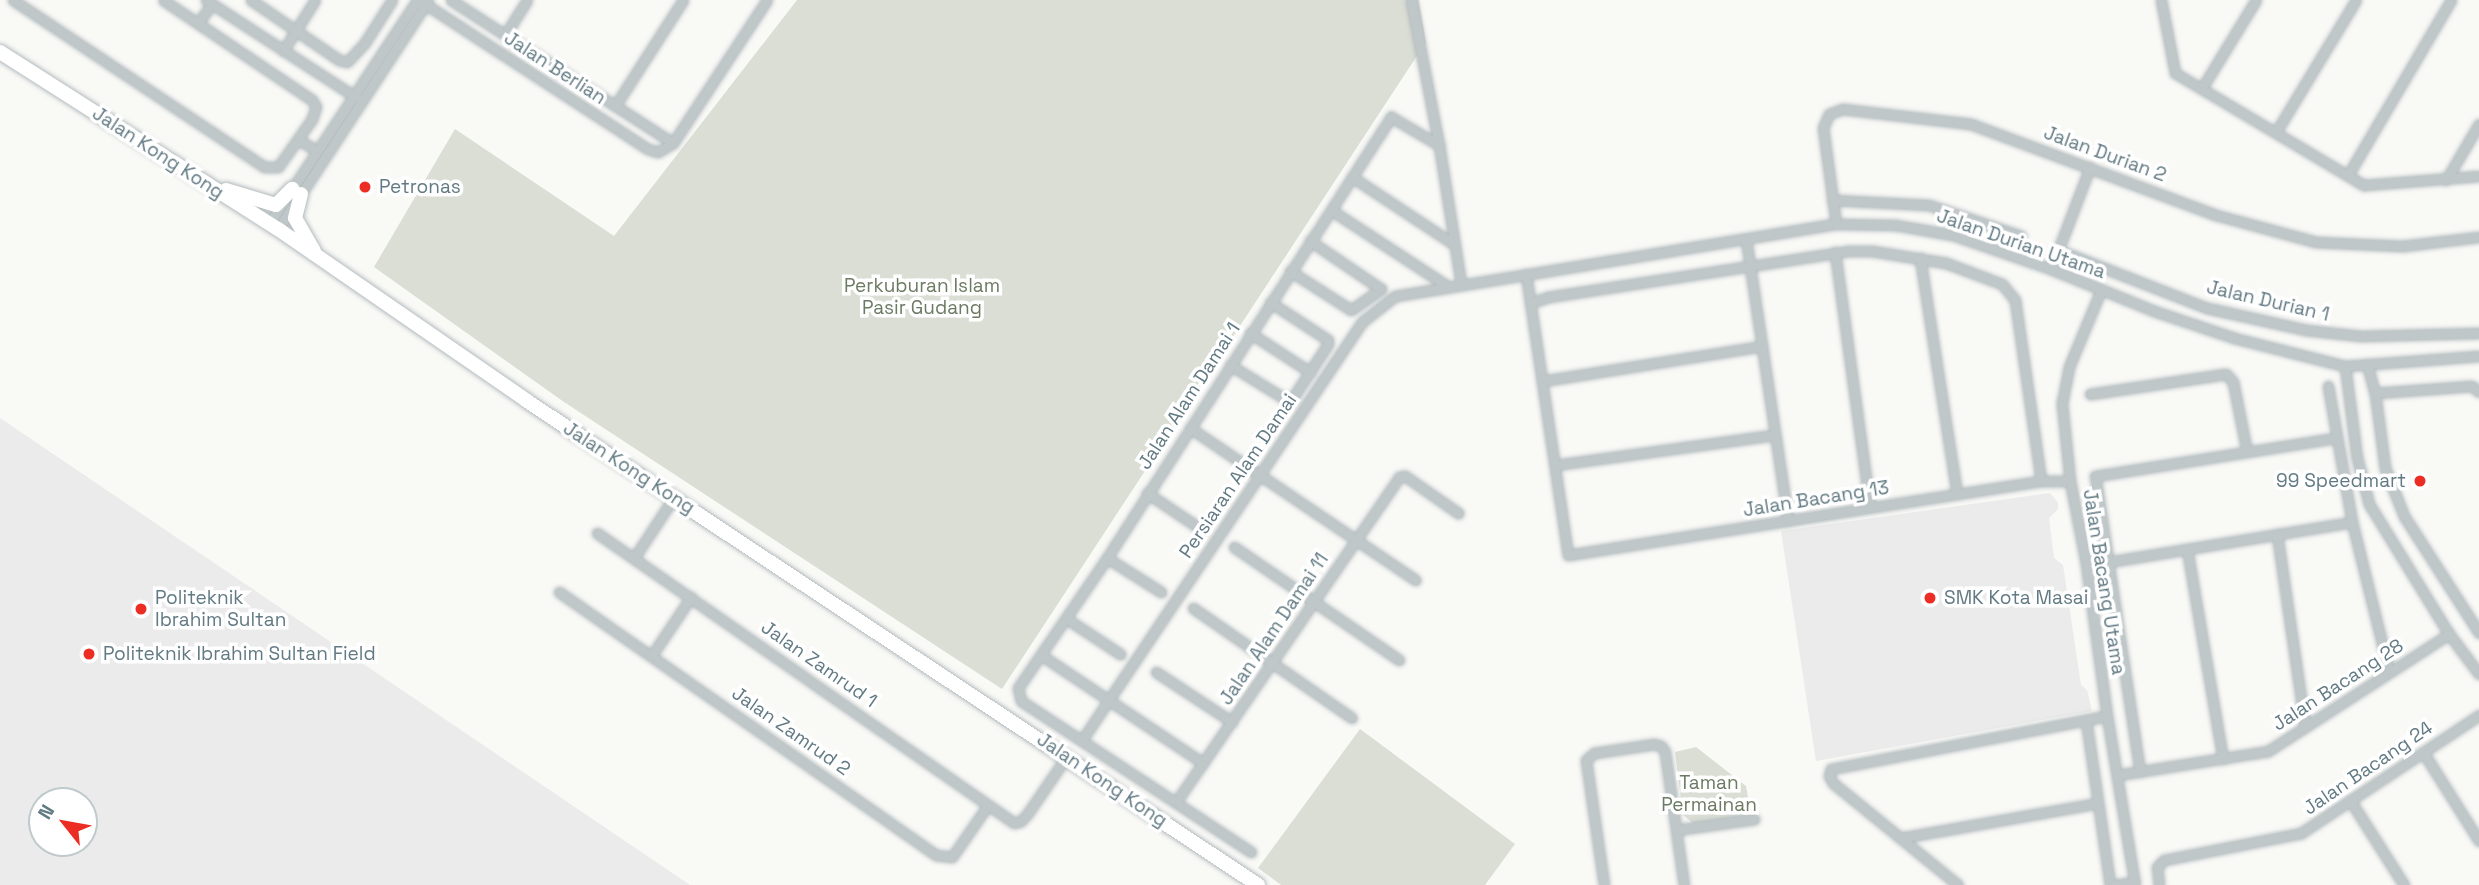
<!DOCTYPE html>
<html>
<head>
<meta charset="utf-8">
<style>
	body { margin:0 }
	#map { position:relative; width:2479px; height:885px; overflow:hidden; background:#f9f9f6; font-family:"Space Grotesk",sans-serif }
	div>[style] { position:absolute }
	.built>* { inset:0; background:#eaebea }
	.green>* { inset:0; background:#daded5 }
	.roads { filter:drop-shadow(0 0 2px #b3bbbe) drop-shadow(0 0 2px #b3bbbe) }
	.street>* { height:9px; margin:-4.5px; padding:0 4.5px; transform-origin:4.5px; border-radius:4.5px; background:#bfc7c9 }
	.primary>* { height:14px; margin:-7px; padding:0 7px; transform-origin:7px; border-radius:7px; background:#fff }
	.dots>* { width:19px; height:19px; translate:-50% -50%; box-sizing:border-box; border:4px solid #fff; border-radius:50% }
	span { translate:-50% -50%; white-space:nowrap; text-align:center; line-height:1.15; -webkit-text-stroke:7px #fff; paint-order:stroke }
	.street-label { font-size:19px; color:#627a83 }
	.poi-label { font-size:19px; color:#627a83 }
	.left { translate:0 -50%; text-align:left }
	.right { translate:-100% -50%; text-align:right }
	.park-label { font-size:19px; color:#6b7a62 }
	.north { position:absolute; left:28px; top:787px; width:70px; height:70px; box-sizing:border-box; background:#fff; border:2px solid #c0cacd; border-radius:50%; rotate:301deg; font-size:19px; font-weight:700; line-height:28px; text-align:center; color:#627a83 }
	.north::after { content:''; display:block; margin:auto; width:24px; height:32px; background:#ec2d23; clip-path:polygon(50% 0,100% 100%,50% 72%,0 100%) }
</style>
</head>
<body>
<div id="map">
	<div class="built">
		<i style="clip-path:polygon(evenodd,0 418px,690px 885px,0 885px,0 418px,42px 801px,84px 801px,84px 843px,42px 843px,42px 801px)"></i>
		<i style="clip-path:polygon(2050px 493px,2058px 503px,2058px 509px,2049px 518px,2054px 558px,2063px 565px,2081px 685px,2087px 690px,2092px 711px,1816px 761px,1781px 531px)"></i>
	</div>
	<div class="green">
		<i style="clip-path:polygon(797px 0,1419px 0,1426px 42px,1002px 689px,564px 402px,374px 267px,455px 129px,614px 236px)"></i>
		<i style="clip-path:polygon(1360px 729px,1515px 844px,1485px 885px,1281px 885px,1258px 868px)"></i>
		<i style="clip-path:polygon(1696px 747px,1746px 786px,1751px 815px,1694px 824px,1683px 815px,1675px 752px)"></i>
	</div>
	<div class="roads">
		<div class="street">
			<i style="left:13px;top:0;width:301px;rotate:33.6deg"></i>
			<i style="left:264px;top:167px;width:14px"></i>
			<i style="left:278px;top:167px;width:59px;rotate:-54.7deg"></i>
			<i style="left:312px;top:119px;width:13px;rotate:-72deg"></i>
			<i style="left:316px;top:107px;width:8px;rotate:-120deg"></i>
			<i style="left:312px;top:100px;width:179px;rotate:-146.1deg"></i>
			<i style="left:206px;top:0;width:180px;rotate:33deg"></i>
			<i style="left:251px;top:0;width:107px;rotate:34.3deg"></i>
			<i style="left:339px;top:60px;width:8px;rotate:14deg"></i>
			<i style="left:347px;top:62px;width:25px;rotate:-47deg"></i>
			<i style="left:364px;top:44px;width:52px;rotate:-57.5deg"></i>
			<i style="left:419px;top:0;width:273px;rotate:33.1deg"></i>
			<i style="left:648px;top:149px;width:10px;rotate:17deg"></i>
			<i style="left:658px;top:152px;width:17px;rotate:-31deg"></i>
			<i style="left:673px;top:143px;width:171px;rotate:-56.7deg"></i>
			<i style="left:451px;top:0;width:264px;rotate:32.8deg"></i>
			<i style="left:1411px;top:0;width:148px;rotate:79.1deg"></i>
			<i style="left:1439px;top:145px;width:141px;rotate:81deg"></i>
			<i style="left:2161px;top:0;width:74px;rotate:79.1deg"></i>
			<i style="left:2175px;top:73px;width:220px;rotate:30.7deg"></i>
			<i style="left:2364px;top:185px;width:115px;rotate:-4.5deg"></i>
			<i style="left:198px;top:23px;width:24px;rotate:-54deg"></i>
			<i style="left:505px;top:35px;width:41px;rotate:-57.8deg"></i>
			<i style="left:283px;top:51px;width:60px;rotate:-57.9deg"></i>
			<i style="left:2202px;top:88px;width:103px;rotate:-58.5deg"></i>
			<i style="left:615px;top:106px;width:126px;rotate:-57.3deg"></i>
			<i style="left:2276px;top:132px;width:154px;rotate:-58.8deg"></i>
			<i style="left:299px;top:140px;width:21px;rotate:31deg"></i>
			<i style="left:2348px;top:175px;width:203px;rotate:-59.5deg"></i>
			<i style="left:1352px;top:177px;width:123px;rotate:33.4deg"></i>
			<i style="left:2446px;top:180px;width:65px;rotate:-59.5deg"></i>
			<i style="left:1832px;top:200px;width:97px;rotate:3deg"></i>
			<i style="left:1929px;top:205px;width:97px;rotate:18.6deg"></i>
			<i style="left:1331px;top:210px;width:139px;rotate:33.2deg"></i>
			<i style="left:269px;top:224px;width:268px;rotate:-56.5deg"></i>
			<i style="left:1836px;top:224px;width:97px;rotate:-97.7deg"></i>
			<i style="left:1823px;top:128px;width:15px;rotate:-67deg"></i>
			<i style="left:1829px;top:114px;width:15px;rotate:-20deg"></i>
			<i style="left:1843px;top:109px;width:129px;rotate:6.7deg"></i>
			<i style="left:1971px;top:124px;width:261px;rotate:20.4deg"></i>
			<i style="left:2216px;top:215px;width:104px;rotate:15.1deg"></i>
			<i style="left:2316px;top:242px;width:86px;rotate:2.7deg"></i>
			<i style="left:2402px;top:246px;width:78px;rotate:-6.7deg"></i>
			<i style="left:278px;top:229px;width:273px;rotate:-56.7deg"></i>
			<i style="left:1746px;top:239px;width:285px;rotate:81.5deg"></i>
			<i style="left:2058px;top:250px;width:160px;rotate:21.3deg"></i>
			<i style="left:2207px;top:308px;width:101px;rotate:12.5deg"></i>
			<i style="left:2306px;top:330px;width:55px;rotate:6.2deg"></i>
			<i style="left:2361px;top:336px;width:118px;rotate:-1.5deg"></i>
			<i style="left:1835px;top:252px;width:258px;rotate:82.2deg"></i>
			<i style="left:1920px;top:258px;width:239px;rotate:81.1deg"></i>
			<i style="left:2051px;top:269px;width:109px;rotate:-69.1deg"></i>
			<i style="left:1290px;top:271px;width:72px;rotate:32.6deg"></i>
			<i style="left:1351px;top:310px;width:37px;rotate:-35deg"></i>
			<i style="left:1381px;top:289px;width:86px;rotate:-145.9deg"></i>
			<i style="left:1526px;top:274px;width:284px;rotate:81.5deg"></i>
			<i style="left:1568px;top:555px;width:479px;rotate:-8.9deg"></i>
			<i style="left:2041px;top:481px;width:29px"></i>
			<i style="left:2101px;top:290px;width:83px;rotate:112.6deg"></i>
			<i style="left:2069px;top:367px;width:38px;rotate:101deg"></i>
			<i style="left:2062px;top:404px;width:77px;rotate:84.1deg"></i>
			<i style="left:2070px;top:481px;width:84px;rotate:79deg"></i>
			<i style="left:2086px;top:563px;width:154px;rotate:82.2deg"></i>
			<i style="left:2107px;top:716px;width:171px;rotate:80.6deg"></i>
			<i style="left:1530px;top:303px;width:19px;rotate:-18deg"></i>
			<i style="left:1548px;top:297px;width:303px;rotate:-8.7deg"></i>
			<i style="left:1847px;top:251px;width:25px"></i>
			<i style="left:1872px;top:251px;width:75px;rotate:9.2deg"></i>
			<i style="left:1946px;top:263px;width:60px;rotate:20.6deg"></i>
			<i style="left:2002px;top:284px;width:21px;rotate:51deg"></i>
			<i style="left:2015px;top:300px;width:183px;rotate:81.8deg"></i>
			<i style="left:1250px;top:333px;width:72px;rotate:33deg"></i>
			<i style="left:2367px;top:364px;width:30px;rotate:75deg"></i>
			<i style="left:2375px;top:393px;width:76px;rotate:82.4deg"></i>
			<i style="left:2385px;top:468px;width:52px;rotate:68.4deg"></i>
			<i style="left:2404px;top:516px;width:139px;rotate:57.3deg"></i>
			<i style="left:1230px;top:365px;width:70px;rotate:31.7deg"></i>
			<i style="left:1290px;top:402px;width:69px;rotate:-56.8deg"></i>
			<i style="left:1328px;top:344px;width:4px;rotate:-90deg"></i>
			<i style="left:1328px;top:340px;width:69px;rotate:-146.8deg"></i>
			<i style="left:2345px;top:366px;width:93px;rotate:82.6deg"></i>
			<i style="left:2357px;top:458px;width:48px;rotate:75.4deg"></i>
			<i style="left:2369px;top:504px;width:153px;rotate:58.4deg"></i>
			<i style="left:2449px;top:634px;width:50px;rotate:53.1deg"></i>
			<i style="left:1542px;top:381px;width:223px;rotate:-9deg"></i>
			<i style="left:2328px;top:386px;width:138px;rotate:80deg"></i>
			<i style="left:2352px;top:522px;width:154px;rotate:76.1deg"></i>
			<i style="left:2375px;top:393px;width:97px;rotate:-4.1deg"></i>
			<i style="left:2472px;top:386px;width:9px;rotate:41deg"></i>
			<i style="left:2090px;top:394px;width:137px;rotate:-8.4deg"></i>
			<i style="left:2226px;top:374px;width:11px;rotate:49deg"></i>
			<i style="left:2233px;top:382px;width:71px;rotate:78.7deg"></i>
			<i style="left:1190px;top:428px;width:272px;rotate:34deg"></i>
			<i style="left:1555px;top:465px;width:222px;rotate:-7.8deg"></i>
			<i style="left:1147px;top:493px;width:66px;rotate:33.9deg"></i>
			<i style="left:597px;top:533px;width:508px;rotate:34.82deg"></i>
			<i style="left:1014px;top:823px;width:7px;rotate:-16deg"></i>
			<i style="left:1021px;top:821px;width:11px;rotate:-49deg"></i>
			<i style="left:1028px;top:813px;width:69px;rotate:-55.6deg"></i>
			<i style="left:2277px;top:534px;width:194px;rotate:81.7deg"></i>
			<i style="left:1234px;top:547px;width:200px;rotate:34.4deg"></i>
			<i style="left:2187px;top:549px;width:213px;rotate:80.3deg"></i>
			<i style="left:634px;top:558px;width:73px;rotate:-56.7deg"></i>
			<i style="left:1107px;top:558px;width:64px;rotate:32.2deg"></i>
			<i style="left:2108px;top:562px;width:247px;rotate:-9.3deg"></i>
			<i style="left:559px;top:592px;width:460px;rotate:34.9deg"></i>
			<i style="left:936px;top:855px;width:16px;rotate:7deg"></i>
			<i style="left:952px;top:857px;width:63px;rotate:-55.3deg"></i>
			<i style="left:1193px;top:608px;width:193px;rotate:34.7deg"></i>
			<i style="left:1067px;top:619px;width:64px;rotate:33.4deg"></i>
			<i style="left:652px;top:655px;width:70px;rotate:-56.1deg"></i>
			<i style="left:1041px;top:655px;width:195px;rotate:33.7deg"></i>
			<i style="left:1156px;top:672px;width:91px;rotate:33.3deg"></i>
			<i style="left:2086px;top:720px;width:167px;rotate:81.7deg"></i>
			<i style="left:1082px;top:740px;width:503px;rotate:-56.18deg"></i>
			<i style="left:1362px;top:322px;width:42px;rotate:-38.2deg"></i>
			<i style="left:1395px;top:296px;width:447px;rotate:-9.3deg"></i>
			<i style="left:1836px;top:224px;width:59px;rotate:1deg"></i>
			<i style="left:1895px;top:225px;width:59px;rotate:9.8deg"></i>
			<i style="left:1953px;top:235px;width:104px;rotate:19.1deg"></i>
			<i style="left:2051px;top:269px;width:111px;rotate:22.2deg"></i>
			<i style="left:2154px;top:311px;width:84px;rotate:18.6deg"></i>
			<i style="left:2234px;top:338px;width:114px;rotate:14.2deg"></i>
			<i style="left:2345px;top:366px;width:134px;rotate:-4.3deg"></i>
			<i style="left:2423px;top:752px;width:105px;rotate:57.8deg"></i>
			<i style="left:2140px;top:772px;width:299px;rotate:-98.6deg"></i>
			<i style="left:2095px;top:476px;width:244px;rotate:-9deg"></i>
			<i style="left:2117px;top:775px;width:153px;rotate:-9deg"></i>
			<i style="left:2268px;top:751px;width:216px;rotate:-32.9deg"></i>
			<i style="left:2350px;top:800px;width:101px;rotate:57.6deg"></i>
			<i style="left:1176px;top:802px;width:394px;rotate:-55.5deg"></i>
			<i style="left:1399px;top:477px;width:6px;rotate:-9deg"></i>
			<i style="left:1405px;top:476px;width:65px;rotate:34.9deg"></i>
			<i style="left:1676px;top:830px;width:79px;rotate:-8deg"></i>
			<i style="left:1900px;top:838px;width:201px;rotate:-10deg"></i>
			<i style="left:1251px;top:852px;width:275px;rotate:-146.7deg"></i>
			<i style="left:1021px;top:701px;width:13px;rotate:-103deg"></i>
			<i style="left:1018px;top:688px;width:158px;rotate:-55.6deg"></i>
			<i style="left:1107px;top:558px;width:525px;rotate:-57.22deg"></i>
			<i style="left:1391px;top:117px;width:56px;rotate:30.3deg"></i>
			<i style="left:1604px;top:885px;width:126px;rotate:-98.2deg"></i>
			<i style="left:1586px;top:760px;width:11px;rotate:-41deg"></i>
			<i style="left:1594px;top:753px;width:61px;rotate:-8.5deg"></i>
			<i style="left:1654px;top:744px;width:7px;rotate:16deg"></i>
			<i style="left:1661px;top:746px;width:7px;rotate:56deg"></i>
			<i style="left:1665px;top:752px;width:134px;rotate:81.9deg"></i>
			<i style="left:1958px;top:885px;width:161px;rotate:-140.8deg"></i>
			<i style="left:1833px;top:783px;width:8px;rotate:-120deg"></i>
			<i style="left:1829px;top:776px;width:7px;rotate:-74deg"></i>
			<i style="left:1831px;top:769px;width:281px;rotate:-10.9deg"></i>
			<i style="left:2115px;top:885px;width:20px;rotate:-9deg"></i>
			<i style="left:2159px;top:885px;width:18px;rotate:-96deg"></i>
			<i style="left:2157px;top:867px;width:10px;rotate:-45deg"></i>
			<i style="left:2164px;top:860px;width:140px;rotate:-11.1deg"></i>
			<i style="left:2301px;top:833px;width:214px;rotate:-33.5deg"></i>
		</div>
		<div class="primary">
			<i style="left:0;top:52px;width:330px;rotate:32.5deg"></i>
			<i style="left:278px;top:229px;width:303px;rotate:34.6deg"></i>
			<i style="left:527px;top:401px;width:877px;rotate:33.51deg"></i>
			<i style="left:226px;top:190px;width:52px;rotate:16.7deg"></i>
			<i style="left:276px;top:205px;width:23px;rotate:-45deg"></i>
			<i style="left:301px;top:194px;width:25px;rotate:104deg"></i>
			<i style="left:295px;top:218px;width:38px;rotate:60deg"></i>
		</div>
	</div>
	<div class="dots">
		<i style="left:365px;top:187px;background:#ec2d23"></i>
		<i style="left:2420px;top:481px;background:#ec2d23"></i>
		<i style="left:1930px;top:598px;background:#ec2d23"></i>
		<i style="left:141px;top:609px;background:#ec2d23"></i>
		<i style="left:89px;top:654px;background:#ec2d23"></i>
	</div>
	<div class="street-label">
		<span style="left:555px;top:68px;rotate:33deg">Jalan Berlian</span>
		<span style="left:158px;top:153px;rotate:33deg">Jalan Kong Kong</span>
		<span style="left:2105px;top:154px;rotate:20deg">Jalan Durian 2</span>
		<span style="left:2021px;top:244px;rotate:19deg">Jalan Durian Utama</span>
		<span style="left:2268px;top:301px;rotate:13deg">Jalan Durian 1</span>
		<span style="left:1189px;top:396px;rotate:-57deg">Jalan Alam Damai 1</span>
		<span style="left:629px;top:468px;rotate:33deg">Jalan Kong Kong</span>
		<span style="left:1238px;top:476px;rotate:-56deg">Persiaran Alam Damai</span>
		<span style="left:1816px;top:499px;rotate:-9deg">Jalan Bacang 13</span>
		<span style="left:2104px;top:582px;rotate:81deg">Jalan Bacang Utama</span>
		<span style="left:1274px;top:629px;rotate:-56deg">Jalan Alam Damai 11</span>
		<span style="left:819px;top:664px;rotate:35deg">Jalan Zamrud 1</span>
		<span style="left:2338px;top:685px;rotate:-33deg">Jalan Bacang 28</span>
		<span style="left:791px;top:731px;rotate:35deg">Jalan Zamrud 2</span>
		<span style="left:2368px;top:768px;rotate:-34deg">Jalan Bacang 24</span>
		<span style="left:1102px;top:780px;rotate:34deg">Jalan Kong Kong</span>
	</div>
	<div class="poi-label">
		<span class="left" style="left:379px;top:187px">Petronas</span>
		<span class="right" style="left:2406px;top:481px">99 Speedmart</span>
		<span class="left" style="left:155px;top:609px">Politeknik<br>Ibrahim Sultan</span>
		<span class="left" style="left:1944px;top:598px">SMK Kota Masai</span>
		<span class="left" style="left:103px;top:654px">Politeknik Ibrahim Sultan Field</span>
	</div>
	<div class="park-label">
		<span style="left:922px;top:297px">Perkuburan Islam<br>Pasir Gudang</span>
		<span style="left:1709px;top:794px">Taman<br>Permainan</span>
	</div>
	<div class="north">N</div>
</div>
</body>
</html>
